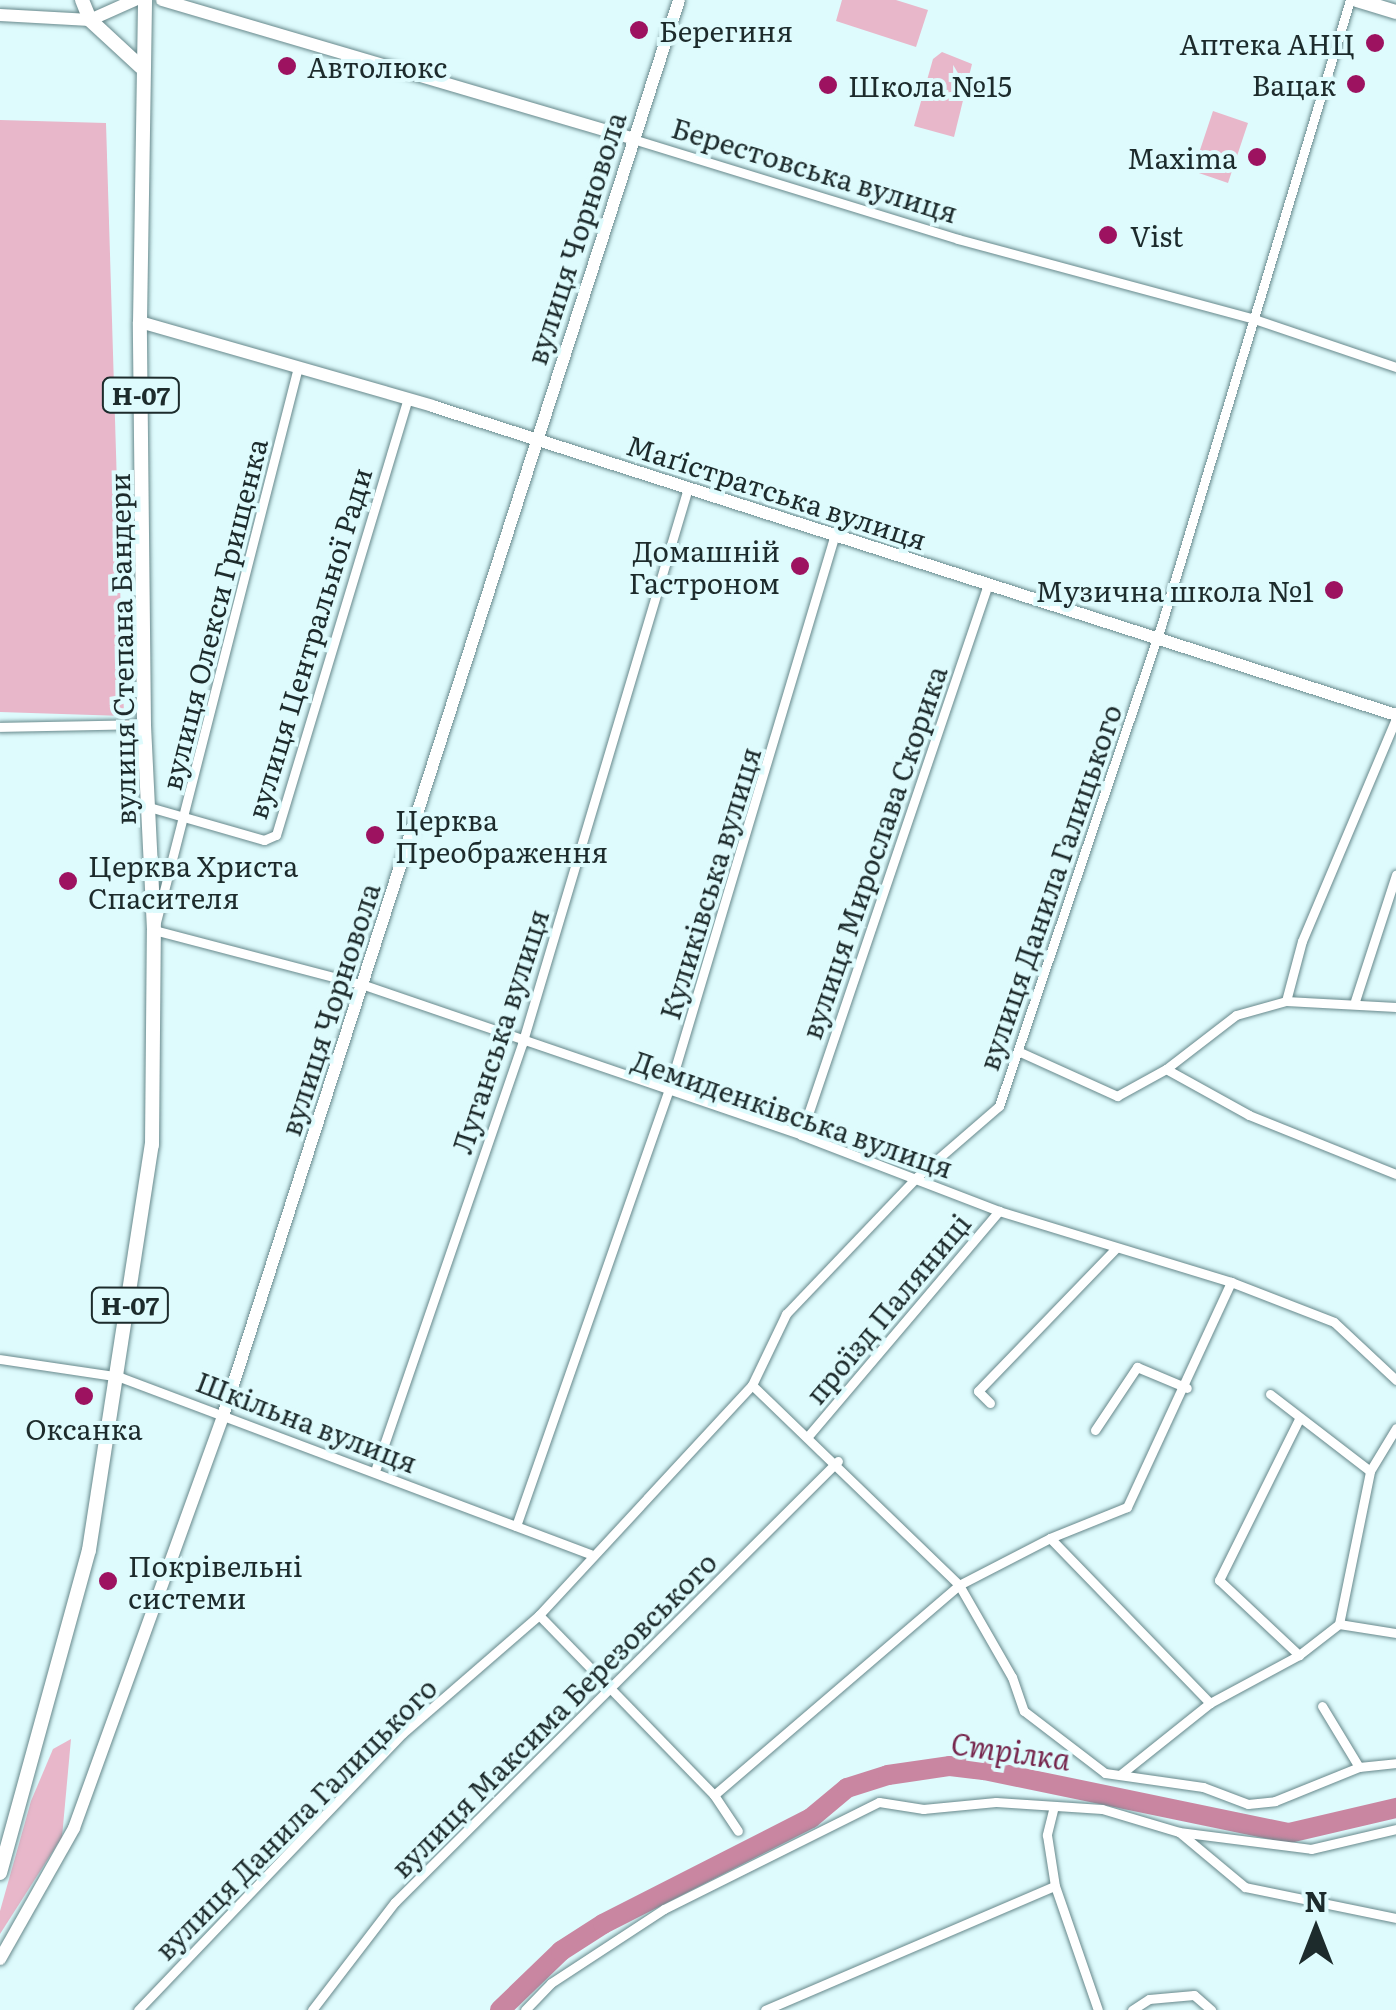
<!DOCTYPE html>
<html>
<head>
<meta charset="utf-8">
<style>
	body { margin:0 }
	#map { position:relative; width:1396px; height:2010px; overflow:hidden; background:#defbfd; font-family:Literata,serif }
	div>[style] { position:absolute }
	.green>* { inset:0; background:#e8b7ca }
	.river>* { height:20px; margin:-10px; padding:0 10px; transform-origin:10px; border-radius:10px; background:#c986a1 }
	.roads { filter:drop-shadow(0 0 2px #67888b) drop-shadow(0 0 2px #67888b) }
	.street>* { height:9px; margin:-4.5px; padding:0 4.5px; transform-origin:4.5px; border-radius:4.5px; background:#fff }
	.secondary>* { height:12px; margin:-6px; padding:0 6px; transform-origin:6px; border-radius:6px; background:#fff }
	.primary>* { height:14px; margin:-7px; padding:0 7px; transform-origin:7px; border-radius:7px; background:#fff }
	.dots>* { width:28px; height:28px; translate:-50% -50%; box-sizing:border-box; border:5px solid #defbfd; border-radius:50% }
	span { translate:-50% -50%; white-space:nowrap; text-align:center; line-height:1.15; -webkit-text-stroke:8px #defbfd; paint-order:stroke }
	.shield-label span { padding:2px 8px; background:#defbfd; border:2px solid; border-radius:8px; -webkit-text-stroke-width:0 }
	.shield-label { font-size:25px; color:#1d2b2c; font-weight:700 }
	.poi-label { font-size:28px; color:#1d2b2c }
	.left { translate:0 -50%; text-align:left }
	.right { translate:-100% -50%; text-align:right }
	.street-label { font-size:28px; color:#1d2b2c }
	.water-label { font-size:30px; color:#76264d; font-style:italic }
	.north { position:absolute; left:1266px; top:1880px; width:100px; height:100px; -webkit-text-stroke:8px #defbfd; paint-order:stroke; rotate:0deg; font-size:28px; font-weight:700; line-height:40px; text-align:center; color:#1d2b2c }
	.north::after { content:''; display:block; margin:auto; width:35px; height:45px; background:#1d2b2c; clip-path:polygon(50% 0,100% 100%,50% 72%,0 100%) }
</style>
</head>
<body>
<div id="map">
	<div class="green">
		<i style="clip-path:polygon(842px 0,896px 0,928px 10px,916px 47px,836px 21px)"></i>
		<i style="clip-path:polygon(942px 52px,972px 64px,954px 137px,914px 126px,933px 59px)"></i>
		<i style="clip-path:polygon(1213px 111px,1248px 123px,1228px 183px,1193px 171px)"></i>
		<i style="clip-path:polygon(0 120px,106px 123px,124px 716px,0 712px)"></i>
		<i style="clip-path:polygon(71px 1739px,62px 1837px,0 1934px,0 1911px,31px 1801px,53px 1749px)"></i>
	</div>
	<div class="river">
		<i style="left:500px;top:2010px;width:85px;rotate:-44deg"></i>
		<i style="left:561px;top:1951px;width:50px;rotate:-32.7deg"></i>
		<i style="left:603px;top:1924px;width:233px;rotate:-27deg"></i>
		<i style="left:811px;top:1818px;width:47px;rotate:-39.8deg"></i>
		<i style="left:847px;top:1788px;width:43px;rotate:-17.6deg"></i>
		<i style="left:888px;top:1775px;width:63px;rotate:-8.3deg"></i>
		<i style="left:950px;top:1766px;width:34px;rotate:7deg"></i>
		<i style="left:984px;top:1770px;width:311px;rotate:11.7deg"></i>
		<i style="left:1289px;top:1833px;width:110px;rotate:-13.2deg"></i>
	</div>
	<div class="roads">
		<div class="street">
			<i style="left:633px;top:139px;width:340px;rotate:17.1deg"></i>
			<i style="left:958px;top:239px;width:307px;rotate:15.1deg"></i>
			<i style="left:1254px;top:319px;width:150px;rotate:18.7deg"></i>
			<i style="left:298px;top:367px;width:581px;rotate:104.35deg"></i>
			<i style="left:154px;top:930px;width:217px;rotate:14.7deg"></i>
			<i style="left:364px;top:985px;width:462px;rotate:18.9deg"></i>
			<i style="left:801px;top:1135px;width:212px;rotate:21deg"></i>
			<i style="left:999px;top:1211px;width:243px;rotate:17deg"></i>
			<i style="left:1231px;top:1282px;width:110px;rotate:21.2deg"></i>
			<i style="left:1334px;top:1322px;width:85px;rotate:43.1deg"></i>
			<i style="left:0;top:727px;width:144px;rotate:-1.2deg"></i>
			<i style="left:149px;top:807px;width:120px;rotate:16deg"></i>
			<i style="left:264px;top:840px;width:13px;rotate:-23deg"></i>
			<i style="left:276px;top:835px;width:456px;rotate:-73.2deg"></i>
			<i style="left:1286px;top:1001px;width:62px;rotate:-75.1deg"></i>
			<i style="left:1302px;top:941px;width:242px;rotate:-67.1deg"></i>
			<i style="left:1355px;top:1001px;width:133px;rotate:-72deg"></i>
			<i style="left:1020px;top:1052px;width:107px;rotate:24.4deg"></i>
			<i style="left:1117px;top:1096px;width:56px;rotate:-28.9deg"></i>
			<i style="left:1166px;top:1069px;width:88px;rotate:-37.6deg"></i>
			<i style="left:1236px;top:1015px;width:52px;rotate:-15.6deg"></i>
			<i style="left:1286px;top:1001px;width:110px;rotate:3.1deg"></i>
			<i style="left:1166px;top:1069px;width:95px;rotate:29deg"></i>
			<i style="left:1249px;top:1115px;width:158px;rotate:21.9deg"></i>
			<i style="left:801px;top:1135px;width:582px;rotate:-71.25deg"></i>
			<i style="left:0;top:1359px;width:121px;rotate:8.5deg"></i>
			<i style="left:120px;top:1377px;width:502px;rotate:20.64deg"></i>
			<i style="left:752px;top:1385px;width:288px;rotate:44deg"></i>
			<i style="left:959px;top:1585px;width:106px;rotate:60.1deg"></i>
			<i style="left:1012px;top:1677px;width:36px;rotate:71deg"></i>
			<i style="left:1024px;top:1711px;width:102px;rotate:37.4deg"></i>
			<i style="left:1105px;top:1773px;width:99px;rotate:8.1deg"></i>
			<i style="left:1203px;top:1787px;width:48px;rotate:20.7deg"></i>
			<i style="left:1248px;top:1804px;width:27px;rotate:-6deg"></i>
			<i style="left:1275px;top:1801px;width:91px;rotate:-22deg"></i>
			<i style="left:1359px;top:1767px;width:37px;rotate:-6deg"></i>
			<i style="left:1270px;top:1394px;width:126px;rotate:37.6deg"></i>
			<i style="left:990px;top:1403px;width:17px;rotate:-135deg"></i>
			<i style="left:978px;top:1391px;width:199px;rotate:-46deg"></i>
			<i style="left:1299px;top:1419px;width:180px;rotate:116.4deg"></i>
			<i style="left:1219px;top:1580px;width:110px;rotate:43.2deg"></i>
			<i style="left:1095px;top:1430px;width:76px;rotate:-56.3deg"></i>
			<i style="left:1137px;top:1367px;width:54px;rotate:22.8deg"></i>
			<i style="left:809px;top:1435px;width:294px;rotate:-49.7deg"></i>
			<i style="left:376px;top:1468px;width:448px;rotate:-71deg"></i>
			<i style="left:522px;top:1044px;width:580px;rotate:-73.38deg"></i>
			<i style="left:516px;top:1526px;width:460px;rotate:-70.7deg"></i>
			<i style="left:668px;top:1092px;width:582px;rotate:-73.34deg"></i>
			<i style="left:1050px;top:1538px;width:230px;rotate:45.9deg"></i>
			<i style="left:539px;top:1615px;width:251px;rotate:45.8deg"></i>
			<i style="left:714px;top:1795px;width:43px;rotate:56.3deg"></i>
			<i style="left:1339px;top:1624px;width:156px;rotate:-78.5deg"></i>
			<i style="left:1370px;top:1471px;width:50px;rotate:-58.8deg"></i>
			<i style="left:1322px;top:1706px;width:71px;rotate:58.8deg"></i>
			<i style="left:1121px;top:1774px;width:114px;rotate:-38.6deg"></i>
			<i style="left:1210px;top:1703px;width:101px;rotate:-28.3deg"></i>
			<i style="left:1299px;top:1655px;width:51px;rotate:-37.8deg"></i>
			<i style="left:1339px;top:1624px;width:58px;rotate:9deg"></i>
			<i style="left:714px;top:1795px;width:323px;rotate:-40.6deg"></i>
			<i style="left:959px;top:1585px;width:102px;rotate:-27.3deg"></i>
			<i style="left:1050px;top:1538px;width:83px;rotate:-21.9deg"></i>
			<i style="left:1127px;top:1507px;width:248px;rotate:-65.2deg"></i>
			<i style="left:1054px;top:1806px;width:30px;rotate:104deg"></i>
			<i style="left:1047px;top:1835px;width:52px;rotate:81.1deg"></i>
			<i style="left:1055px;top:1886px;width:131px;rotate:70.9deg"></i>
			<i style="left:1179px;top:1832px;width:86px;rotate:39.8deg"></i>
			<i style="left:1245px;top:1887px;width:154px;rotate:11.6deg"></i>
			<i style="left:138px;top:2010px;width:383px;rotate:-46.3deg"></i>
			<i style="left:403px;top:1733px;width:180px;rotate:-40.9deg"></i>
			<i style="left:539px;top:1615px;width:313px;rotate:-47.2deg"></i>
			<i style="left:752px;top:1385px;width:79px;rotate:-64.4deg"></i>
			<i style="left:786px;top:1314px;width:190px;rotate:-46.3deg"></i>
			<i style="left:917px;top:1177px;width:108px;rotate:-40.9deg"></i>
			<i style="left:999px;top:1106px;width:507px;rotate:-71.35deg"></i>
			<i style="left:1161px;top:626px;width:654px;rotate:-73.2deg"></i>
			<i style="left:312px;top:2010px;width:136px;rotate:-52.5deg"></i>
			<i style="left:395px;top:1902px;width:625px;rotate:-44.87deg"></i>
			<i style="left:525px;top:2010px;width:37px;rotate:-46deg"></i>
			<i style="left:551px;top:1983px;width:135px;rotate:-33.2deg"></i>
			<i style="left:664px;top:1909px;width:240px;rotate:-26.5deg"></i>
			<i style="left:879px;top:1802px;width:45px;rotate:9deg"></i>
			<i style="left:923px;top:1809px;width:73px;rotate:-5.5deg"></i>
			<i style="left:996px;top:1802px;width:106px;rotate:3.8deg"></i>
			<i style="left:1102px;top:1809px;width:80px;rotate:16.6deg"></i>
			<i style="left:1179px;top:1832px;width:133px;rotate:7.3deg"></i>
			<i style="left:1311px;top:1849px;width:87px;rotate:-13.2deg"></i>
			<i style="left:765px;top:2010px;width:315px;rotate:-23.2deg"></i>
			<i style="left:1132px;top:2010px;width:20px;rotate:-33deg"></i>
			<i style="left:1149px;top:1999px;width:45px;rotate:-5.1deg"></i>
			<i style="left:1194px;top:1995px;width:23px;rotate:41deg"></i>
		</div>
		<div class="secondary">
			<i style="left:162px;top:0;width:491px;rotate:16.4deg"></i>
			<i style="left:0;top:15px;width:90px;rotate:3.2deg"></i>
			<i style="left:90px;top:20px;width:49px;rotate:-24deg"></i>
			<i style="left:140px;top:322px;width:304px;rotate:16deg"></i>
			<i style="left:432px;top:406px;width:1012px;rotate:17.77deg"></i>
			<i style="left:0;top:1959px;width:150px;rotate:-60.5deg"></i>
			<i style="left:74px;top:1828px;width:441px;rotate:-70.1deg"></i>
			<i style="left:224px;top:1413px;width:1484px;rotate:-72.15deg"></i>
		</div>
		<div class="primary">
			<i style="left:82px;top:0;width:22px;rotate:68deg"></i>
			<i style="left:90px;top:20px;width:69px;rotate:42.7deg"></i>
			<i style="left:1357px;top:0;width:41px;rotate:17.1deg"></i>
			<i style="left:0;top:1873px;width:335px;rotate:-74.6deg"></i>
			<i style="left:89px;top:1550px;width:410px;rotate:-81.2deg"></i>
			<i style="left:152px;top:1145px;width:215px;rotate:-89.5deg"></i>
			<i style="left:154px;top:930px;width:206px;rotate:-92.8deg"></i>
			<i style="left:144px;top:724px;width:402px;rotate:-90.6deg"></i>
			<i style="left:140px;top:322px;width:322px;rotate:-89.1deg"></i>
		</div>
	</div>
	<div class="dots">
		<i style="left:639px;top:30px;background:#9d1260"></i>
		<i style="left:1375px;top:43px;background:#9d1260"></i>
		<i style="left:287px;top:66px;background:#9d1260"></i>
		<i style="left:1356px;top:84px;background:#9d1260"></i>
		<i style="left:828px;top:85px;background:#9d1260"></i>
		<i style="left:1257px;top:157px;background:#9d1260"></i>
		<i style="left:1108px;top:235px;background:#9d1260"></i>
		<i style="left:800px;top:566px;background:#9d1260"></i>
		<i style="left:1334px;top:590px;background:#9d1260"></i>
		<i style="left:375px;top:835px;background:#9d1260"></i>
		<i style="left:68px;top:881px;background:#9d1260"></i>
		<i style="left:84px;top:1396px;background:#9d1260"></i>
		<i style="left:108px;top:1581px;background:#9d1260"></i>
	</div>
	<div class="shield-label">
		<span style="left:141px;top:395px">Н-07</span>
		<span style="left:130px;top:1305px">Н-07</span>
	</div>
	<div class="poi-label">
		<span class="left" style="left:659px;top:30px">Берегиня</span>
		<span class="right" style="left:1355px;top:43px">Аптека АНЦ</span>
		<span class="left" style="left:307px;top:66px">Автолюкс</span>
		<span class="right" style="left:1336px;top:84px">Вацак</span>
		<span class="left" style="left:848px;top:85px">Школа №15</span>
		<span class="right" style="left:1237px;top:157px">Maxima</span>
		<span class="left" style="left:1130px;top:235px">Vist</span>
		<span class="right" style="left:780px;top:566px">Домашній<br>Гастроном</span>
		<span class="right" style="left:1314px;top:590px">Музична школа №1</span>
		<span class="left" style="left:395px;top:835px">Церква<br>Преображення</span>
		<span class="left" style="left:88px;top:881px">Церква Христа<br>Спасителя</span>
		<span style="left:84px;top:1428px">Оксанка</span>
		<span class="left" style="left:128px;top:1581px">Покрівельні<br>системи</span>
	</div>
	<div class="street-label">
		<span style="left:815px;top:169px;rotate:17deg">Берестовська вулиця</span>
		<span style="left:575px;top:238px;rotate:-72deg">вулиця Чорновола</span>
		<span style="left:777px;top:491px;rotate:18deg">Маґістратська вулиця</span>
		<span style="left:213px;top:614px;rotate:-76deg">вулиця Олекси Грищенка</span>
		<span style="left:308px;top:643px;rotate:-73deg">вулиця Центральної Ради</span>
		<span style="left:121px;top:649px;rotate:-91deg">вулиця Степана Бандери</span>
		<span style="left:873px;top:852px;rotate:-71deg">вулиця Мирослава Скорика</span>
		<span style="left:709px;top:883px;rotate:-73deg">Куликівська вулиця</span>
		<span style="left:1049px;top:887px;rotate:-71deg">вулиця Данила Галицького</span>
		<span style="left:329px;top:1009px;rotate:-72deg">вулиця Чорновола</span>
		<span style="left:499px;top:1031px;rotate:-72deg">Луганська вулиця</span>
		<span style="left:793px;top:1113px;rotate:19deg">Демиденківська вулиця</span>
		<span style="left:887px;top:1308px;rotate:-50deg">проїзд Паляниці</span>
		<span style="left:307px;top:1421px;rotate:21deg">Шкільна вулиця</span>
		<span style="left:553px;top:1714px;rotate:-45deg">вулиця Максима Березовського</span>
		<span style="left:295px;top:1818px;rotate:-45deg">вулиця Данила Галицького</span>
	</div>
	<div class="water-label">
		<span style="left:1011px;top:1750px;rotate:8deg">Стрілка</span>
	</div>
	<div class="north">N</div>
</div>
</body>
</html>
